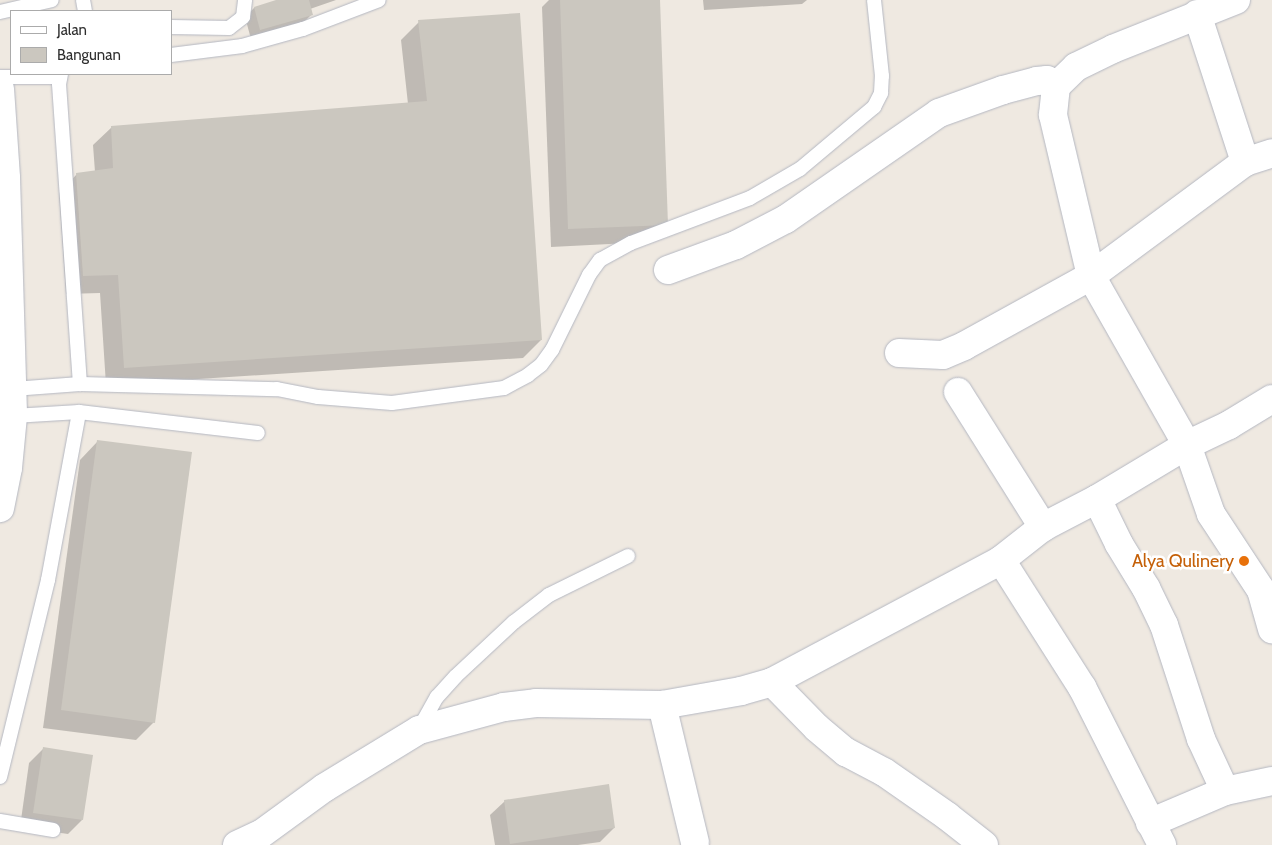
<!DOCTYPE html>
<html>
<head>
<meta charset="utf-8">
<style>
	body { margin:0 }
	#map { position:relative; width:1272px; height:845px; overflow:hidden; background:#efe9e1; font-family:Cabin,sans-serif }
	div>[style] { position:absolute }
	.shadow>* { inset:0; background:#0003 }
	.building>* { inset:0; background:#cbc7bf }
	.roads { filter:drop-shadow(0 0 1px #b4b7c1) drop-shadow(0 0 1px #b4b7c1) }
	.service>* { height:14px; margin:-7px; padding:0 7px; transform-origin:7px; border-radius:7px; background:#fff }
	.minor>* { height:28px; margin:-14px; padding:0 14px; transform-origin:14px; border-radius:14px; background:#fff }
	.tertiary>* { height:28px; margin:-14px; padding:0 14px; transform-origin:14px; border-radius:14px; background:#fff }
	.dots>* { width:14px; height:14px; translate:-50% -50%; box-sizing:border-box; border:2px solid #fff; border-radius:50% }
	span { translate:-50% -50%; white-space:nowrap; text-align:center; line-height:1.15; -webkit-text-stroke:5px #fff; paint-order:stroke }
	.food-label { font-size:18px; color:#c56008 }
	.right { translate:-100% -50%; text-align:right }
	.legend { position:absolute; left:10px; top:10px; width:162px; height:65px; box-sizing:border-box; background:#fff; border:1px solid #ababab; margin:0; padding:6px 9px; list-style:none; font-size:15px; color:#2e2e2e }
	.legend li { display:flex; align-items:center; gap:10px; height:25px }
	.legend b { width:25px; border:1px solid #ababab }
</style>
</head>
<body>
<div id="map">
	<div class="shadow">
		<i style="clip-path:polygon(281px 0,336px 0,310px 9px,312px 14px,302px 24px,251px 39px,245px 17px,254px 8px)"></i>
		<i style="clip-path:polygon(549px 0,659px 0,667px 224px,649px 242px,551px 247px,542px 7px)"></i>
		<i style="clip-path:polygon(703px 0,807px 0,802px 4px,704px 10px)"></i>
		<i style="clip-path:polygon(419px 22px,541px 340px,523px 358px,106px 385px,100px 293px,66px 294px,59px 193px,77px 174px,95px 172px,93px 145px,112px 127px,408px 104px,401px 40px)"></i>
		<i style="clip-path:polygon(98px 441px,154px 722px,136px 740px,43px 728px,80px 460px)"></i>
		<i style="clip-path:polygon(43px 749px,82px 820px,68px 834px,20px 827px,29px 763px)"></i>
		<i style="clip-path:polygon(505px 801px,614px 828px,600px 842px,578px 845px,495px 845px,490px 815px)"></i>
	</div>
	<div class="building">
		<i style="clip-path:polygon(276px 0,309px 0,313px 15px,260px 30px,254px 7px)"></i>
		<i style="clip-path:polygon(560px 0,660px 0,668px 225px,568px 229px)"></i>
		<i style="clip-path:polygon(520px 13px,542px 340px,124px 368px,118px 275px,83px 276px,76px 173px,113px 168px,111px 126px,427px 101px,418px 20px)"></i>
		<i style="clip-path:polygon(97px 440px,192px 452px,155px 723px,61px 710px)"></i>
		<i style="clip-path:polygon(43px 747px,93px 755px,83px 820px,33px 813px)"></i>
		<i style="clip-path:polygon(609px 784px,615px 828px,510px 844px,504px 800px)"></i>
	</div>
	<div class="roads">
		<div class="service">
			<i style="left:83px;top:0;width:11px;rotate:80deg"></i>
			<i style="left:0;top:12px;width:53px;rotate:-13deg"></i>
			<i style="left:171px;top:27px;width:58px;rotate:1deg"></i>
			<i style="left:229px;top:28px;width:18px;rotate:-38deg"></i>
			<i style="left:243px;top:17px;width:17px;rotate:-83deg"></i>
			<i style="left:171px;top:55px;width:72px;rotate:-7.2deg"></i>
			<i style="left:242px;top:46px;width:63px;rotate:-15.6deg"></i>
			<i style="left:303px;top:29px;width:81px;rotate:-20.9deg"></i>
			<i style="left:61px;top:74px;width:10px;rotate:101deg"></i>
			<i style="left:59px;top:84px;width:301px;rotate:86deg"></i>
			<i style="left:0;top:77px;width:60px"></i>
			<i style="left:13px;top:389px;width:67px;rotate:-4.3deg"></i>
			<i style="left:80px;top:384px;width:197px;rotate:1.5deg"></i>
			<i style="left:277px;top:389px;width:42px;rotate:11deg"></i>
			<i style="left:318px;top:397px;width:74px;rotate:4.6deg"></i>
			<i style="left:392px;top:403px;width:113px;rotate:-7.6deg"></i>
			<i style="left:504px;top:388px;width:27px;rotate:-28deg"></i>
			<i style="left:528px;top:375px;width:16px;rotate:-38deg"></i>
			<i style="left:541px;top:365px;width:19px;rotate:-54deg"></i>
			<i style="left:552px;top:350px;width:84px;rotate:-63.7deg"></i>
			<i style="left:589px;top:275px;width:19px;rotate:-54deg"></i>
			<i style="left:600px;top:260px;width:35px;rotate:-29deg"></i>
			<i style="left:631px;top:243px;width:127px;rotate:-20.7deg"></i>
			<i style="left:750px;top:198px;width:58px;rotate:-30.1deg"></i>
			<i style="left:800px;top:169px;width:97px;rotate:-40deg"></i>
			<i style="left:874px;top:107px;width:16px;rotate:-63deg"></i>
			<i style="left:881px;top:93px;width:17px;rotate:-87deg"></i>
			<i style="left:882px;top:76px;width:76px;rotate:-96deg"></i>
			<i style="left:79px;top:412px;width:180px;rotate:6.7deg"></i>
			<i style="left:419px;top:729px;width:37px;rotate:-61deg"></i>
			<i style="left:437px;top:697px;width:28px;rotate:-48deg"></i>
			<i style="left:456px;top:676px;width:79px;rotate:-43deg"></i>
			<i style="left:514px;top:622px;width:44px;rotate:-37.6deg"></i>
			<i style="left:549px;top:595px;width:88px;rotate:-26.3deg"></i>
			<i style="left:0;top:777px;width:203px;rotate:-76.3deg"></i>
			<i style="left:48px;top:580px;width:171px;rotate:-79.5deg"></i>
			<i style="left:79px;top:412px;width:66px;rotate:176.5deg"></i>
			<i style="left:0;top:821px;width:54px;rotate:9.6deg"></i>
		</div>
		<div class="minor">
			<i style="left:1236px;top:0;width:132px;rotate:158.3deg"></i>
			<i style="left:1113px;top:49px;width:41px;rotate:154.1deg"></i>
			<i style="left:1076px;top:67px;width:28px;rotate:136deg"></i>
			<i style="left:1056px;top:86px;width:29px;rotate:96deg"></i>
			<i style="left:1053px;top:115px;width:165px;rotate:76.7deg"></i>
			<i style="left:1091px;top:276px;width:194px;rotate:60.4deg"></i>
			<i style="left:1187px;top:445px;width:73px;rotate:70.8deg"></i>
			<i style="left:1211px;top:514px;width:91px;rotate:56.7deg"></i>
			<i style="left:1261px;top:590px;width:41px;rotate:74.2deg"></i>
			<i style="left:1197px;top:14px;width:156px;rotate:72deg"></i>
			<i style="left:668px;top:270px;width:72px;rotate:-20.2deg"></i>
			<i style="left:736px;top:245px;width:56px;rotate:-27.5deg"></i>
			<i style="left:786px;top:219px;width:186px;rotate:-34.7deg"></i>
			<i style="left:939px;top:113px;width:68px;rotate:-19.8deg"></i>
			<i style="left:1003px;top:90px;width:35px;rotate:-15deg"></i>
			<i style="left:1037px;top:81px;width:10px;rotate:-6deg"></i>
			<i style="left:1047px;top:80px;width:5px;rotate:22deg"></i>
			<i style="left:1052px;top:82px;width:6px;rotate:45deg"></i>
			<i style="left:899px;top:353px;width:44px;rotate:2.6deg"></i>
			<i style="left:943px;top:355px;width:23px;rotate:-23deg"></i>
			<i style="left:964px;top:346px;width:145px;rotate:-28.9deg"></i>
			<i style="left:1091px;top:276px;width:192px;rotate:-36.5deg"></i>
			<i style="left:1245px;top:162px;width:28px;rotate:-18deg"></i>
			<i style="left:958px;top:392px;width:160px;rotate:57.8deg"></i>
			<i style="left:1097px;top:499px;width:50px;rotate:63.9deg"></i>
			<i style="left:1119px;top:544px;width:52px;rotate:58.5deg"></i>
			<i style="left:1146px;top:588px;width:41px;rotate:64.1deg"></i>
			<i style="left:1164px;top:625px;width:120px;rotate:72deg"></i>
			<i style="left:1201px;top:739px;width:57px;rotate:65.2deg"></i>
			<i style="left:1001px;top:560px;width:151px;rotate:57.5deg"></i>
			<i style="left:1082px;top:687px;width:177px;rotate:63.1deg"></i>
			<i style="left:772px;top:682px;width:64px;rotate:45.6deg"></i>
			<i style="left:817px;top:728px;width:38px;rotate:40deg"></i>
			<i style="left:846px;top:752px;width:43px;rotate:27.8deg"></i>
			<i style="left:884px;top:772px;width:77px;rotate:34.9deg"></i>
			<i style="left:947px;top:816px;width:47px;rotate:38.1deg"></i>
			<i style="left:662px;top:705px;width:141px;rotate:76.5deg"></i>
			<i style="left:1150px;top:823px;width:82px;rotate:-23.1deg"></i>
			<i style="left:1225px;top:791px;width:48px;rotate:-12deg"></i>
			<i style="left:237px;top:845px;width:26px;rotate:-25deg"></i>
			<i style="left:261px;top:834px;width:78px;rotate:-36.1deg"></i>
			<i style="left:324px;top:788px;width:111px;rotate:-31.4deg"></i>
			<i style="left:419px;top:730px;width:88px;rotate:-15.1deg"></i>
			<i style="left:504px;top:707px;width:32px;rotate:-7deg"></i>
			<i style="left:536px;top:703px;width:126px;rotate:0.9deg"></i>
			<i style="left:662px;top:705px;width:80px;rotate:-10deg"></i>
			<i style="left:741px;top:691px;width:32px;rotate:-16deg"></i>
			<i style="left:772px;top:682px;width:259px;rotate:-28deg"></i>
			<i style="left:1001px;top:560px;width:53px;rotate:-38.2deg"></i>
			<i style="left:1043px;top:527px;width:61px;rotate:-27.4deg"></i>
			<i style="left:1097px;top:499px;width:105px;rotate:-31deg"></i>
			<i style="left:1187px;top:445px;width:47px;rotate:-25.5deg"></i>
			<i style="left:1229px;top:425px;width:50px;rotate:-31.2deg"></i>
		</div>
		<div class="tertiary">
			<i style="left:0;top:89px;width:89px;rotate:86.1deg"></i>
			<i style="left:6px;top:178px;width:238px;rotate:88.3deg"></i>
			<i style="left:13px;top:416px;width:52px;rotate:95.5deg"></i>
			<i style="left:8px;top:468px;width:41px;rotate:101.3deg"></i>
		</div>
	</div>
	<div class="dots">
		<i style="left:1244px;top:561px;background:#e8710a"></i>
	</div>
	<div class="food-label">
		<span class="right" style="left:1234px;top:561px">Alya Qulinery</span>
	</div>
	<ul class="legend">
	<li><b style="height:6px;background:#fff"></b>Jalan</li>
	<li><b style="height:14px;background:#cbc7bf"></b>Bangunan</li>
	</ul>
</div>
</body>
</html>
